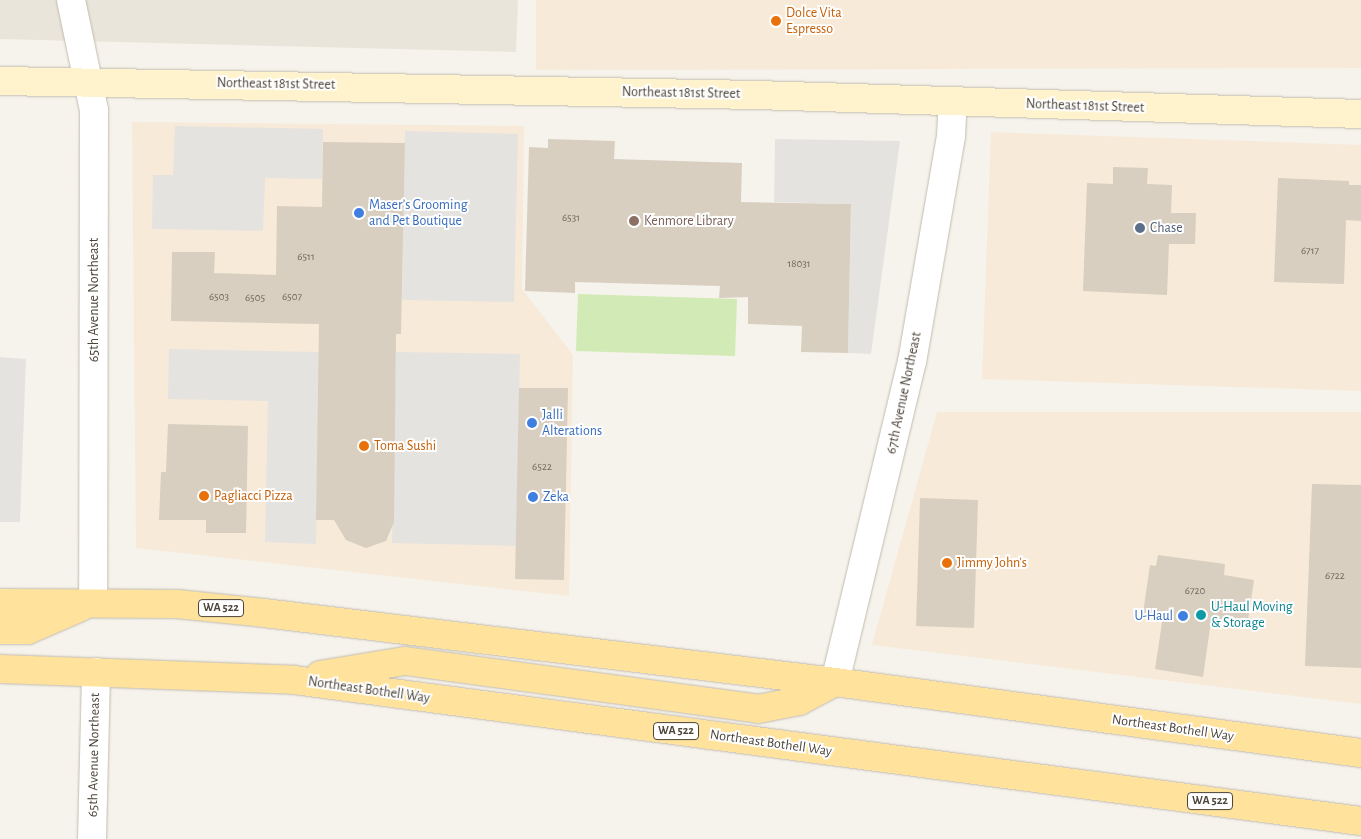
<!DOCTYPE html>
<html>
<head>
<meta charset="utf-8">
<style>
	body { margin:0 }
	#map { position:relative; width:1361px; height:839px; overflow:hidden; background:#f6f3ec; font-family:"Alegreya Sans",sans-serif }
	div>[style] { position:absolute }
	.residential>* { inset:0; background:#eae5da }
	.commercial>* { inset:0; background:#f7ead8 }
	.green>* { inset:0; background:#d2eab5 }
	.parking>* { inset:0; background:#e5e3e0 }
	.building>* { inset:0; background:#d8cfc1 }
	.roads { filter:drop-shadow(0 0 1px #c2bbae) drop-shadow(0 0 1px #c2bbae) }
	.street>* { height:28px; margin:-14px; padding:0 14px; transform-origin:14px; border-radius:14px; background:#fff }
	.secondary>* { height:28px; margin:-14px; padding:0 14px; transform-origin:14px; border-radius:14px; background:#fff3cd }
	.primary>* { height:28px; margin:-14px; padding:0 14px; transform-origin:14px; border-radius:14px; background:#ffe39c }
	.dots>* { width:14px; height:14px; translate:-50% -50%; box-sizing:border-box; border:2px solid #fff; border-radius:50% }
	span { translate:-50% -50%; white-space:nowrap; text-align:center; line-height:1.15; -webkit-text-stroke:4px #fff; paint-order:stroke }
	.number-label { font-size:11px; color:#6e675b }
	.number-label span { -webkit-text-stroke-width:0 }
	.shield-label span { padding:1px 4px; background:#fff; border:1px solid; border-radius:4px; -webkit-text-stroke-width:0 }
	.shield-label { font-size:12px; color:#4b4439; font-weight:700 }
	.food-label { font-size:14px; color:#c56008 }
	.left { translate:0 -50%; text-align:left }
	.street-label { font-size:14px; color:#4b4439 }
	.shop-label { font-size:14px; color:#366cbe }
	.right { translate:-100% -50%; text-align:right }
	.education-label { font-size:14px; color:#785e54 }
	.service-label { font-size:14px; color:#4e5e75 }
	.culture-label { font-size:14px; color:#0d838f }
</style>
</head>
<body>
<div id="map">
	<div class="residential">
		<i style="clip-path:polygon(0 0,518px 0,516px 52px,0 39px)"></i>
	</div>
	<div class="commercial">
		<i style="clip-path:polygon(536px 0,1361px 0,1361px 68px,536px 70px)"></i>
		<i style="clip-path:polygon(132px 122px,524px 126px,522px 289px,573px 355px,569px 596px,136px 548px)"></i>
		<i style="clip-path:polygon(991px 132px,1361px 145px,1361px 391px,982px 379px)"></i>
		<i style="clip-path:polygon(937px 412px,1361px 412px,1361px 704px,872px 645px)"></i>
	</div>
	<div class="green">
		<i style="clip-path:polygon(578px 294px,737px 299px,735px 356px,576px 351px)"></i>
	</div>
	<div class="parking">
		<i style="clip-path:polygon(175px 126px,323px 129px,322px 179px,265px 178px,263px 231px,152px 229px,153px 175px,173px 175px)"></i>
		<i style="clip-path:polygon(405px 131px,518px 134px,514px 302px,402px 300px)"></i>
		<i style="clip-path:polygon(775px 139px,900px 141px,871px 354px,848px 353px,851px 204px,774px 202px)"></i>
		<i style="clip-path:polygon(169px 349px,320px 352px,316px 544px,265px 542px,268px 401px,168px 399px)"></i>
		<i style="clip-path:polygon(396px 352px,520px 354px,516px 546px,392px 543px)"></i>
		<i style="clip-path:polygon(0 357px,26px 359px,20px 522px,0 522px)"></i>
	</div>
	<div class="building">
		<i style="clip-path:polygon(548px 139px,615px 141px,614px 159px,742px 163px,741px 202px,851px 204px,848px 353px,801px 352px,802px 326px,748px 324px,748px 297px,719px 298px,720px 286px,575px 282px,575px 293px,525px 291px,529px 147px,548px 148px)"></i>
		<i style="clip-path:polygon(323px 142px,405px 143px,401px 334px,396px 334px,394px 522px,386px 541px,366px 548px,346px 540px,334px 520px,316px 520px,319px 324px,171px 321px,172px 252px,215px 252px,214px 273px,276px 275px,277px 206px,322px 207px)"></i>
		<i style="clip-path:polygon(1113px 167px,1148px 168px,1147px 184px,1172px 185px,1171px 213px,1196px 213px,1195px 244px,1169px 244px,1167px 295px,1083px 291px,1087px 183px,1113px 184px)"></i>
		<i style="clip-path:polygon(1278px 178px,1349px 181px,1349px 185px,1361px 185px,1361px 221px,1346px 220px,1344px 284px,1274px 282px)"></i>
		<i style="clip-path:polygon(519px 388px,568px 388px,564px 580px,515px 579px)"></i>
		<i style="clip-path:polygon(168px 424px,248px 426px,246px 533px,206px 533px,206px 520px,159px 520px,161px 472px,166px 472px)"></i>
		<i style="clip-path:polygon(1312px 484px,1361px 485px,1361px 668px,1305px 666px)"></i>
		<i style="clip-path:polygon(920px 498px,978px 500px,974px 628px,916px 626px)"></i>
		<i style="clip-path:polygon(1158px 555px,1225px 564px,1224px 575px,1254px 580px,1247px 627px,1211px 621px,1203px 677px,1155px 669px,1163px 616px,1143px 613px,1150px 565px,1156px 566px)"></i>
	</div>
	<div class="roads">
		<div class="street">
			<i style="left:71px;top:0;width:112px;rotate:78.2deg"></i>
			<i style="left:94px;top:110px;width:492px;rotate:90.1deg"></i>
			<i style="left:835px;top:682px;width:329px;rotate:-76.5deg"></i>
			<i style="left:912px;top:362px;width:229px;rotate:-80.2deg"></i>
			<i style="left:951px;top:136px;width:35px;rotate:-87deg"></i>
			<i style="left:92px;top:839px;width:167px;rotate:-88.6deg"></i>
		</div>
		<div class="secondary">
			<i style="left:0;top:81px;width:756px;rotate:1.06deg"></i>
			<i style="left:756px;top:95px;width:605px;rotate:1.8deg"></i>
		</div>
		<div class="primary">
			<i style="left:0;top:603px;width:177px;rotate:0.3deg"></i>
			<i style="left:177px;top:604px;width:87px;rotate:5.9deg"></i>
			<i style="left:264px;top:613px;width:575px;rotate:6.89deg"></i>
			<i style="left:835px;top:682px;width:531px;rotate:7.69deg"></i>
			<i style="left:0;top:630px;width:28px"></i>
			<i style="left:28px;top:630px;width:58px;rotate:-23.5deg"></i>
			<i style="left:0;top:669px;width:294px;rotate:2.1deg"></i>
			<i style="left:294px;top:680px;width:1076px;rotate:7.53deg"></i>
			<i style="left:320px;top:675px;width:86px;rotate:-9.4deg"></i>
			<i style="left:405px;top:661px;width:356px;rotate:7.7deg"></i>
			<i style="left:758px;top:709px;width:42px;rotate:-11deg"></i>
			<i style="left:799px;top:701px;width:41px;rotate:-27.8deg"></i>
		</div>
	</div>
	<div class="dots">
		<i style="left:776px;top:21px;background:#e8710a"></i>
		<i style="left:359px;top:213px;background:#3f7fe0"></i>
		<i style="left:634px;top:221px;background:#8d6e63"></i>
		<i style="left:1140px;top:228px;background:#5c6f8a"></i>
		<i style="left:532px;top:423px;background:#3f7fe0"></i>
		<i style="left:364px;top:446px;background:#e8710a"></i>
		<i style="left:204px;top:496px;background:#e8710a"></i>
		<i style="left:533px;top:497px;background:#3f7fe0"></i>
		<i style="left:947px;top:563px;background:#e8710a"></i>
		<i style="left:1201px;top:615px;background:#0f9aa8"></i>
		<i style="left:1183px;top:616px;background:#3f7fe0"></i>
	</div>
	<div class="number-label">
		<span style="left:571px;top:218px">6531</span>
		<span style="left:1310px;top:251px">6717</span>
		<span style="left:306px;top:257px">6511</span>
		<span style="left:799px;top:264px">18031</span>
		<span style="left:219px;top:297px">6503</span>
		<span style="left:292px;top:297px">6507</span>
		<span style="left:255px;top:298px">6505</span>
		<span style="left:542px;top:467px">6522</span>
		<span style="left:1335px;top:576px">6722</span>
		<span style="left:1195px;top:591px">6720</span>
	</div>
	<div class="shield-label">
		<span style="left:221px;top:608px">WA 522</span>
		<span style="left:676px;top:731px">WA 522</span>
		<span style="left:1210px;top:801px">WA 522</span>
	</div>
	<div class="food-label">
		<span class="left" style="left:786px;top:21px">Dolce Vita<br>Espresso</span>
		<span class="left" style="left:374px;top:446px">Toma Sushi</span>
		<span class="left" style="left:214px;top:496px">Pagliacci Pizza</span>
		<span class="left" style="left:957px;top:563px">Jimmy John's</span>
	</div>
	<div class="street-label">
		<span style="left:276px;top:84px;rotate:1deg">Northeast 181st Street</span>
		<span style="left:681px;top:93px;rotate:1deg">Northeast 181st Street</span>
		<span style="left:1085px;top:106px;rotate:2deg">Northeast 181st Street</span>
		<span style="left:94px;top:300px;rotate:-90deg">65th Avenue Northeast</span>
		<span style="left:904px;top:393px;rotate:-78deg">67th Avenue Northeast</span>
		<span style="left:369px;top:690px;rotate:8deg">Northeast Bothell Way</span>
		<span style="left:1173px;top:728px;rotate:8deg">Northeast Bothell Way</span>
		<span style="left:771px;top:743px;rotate:8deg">Northeast Bothell Way</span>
		<span style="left:94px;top:755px;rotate:-89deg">65th Avenue Northeast</span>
	</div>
	<div class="shop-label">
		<span class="left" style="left:369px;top:213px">Maser’s Grooming<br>and Pet Boutique</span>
		<span class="left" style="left:542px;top:423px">Jalli<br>Alterations</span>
		<span class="left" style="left:543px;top:497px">Zeka</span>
		<span class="right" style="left:1173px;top:616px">U-Haul</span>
	</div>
	<div class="education-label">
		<span class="left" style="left:644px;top:221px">Kenmore Library</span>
	</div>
	<div class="service-label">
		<span class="left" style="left:1150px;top:228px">Chase</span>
	</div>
	<div class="culture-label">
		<span class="left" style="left:1211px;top:615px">U-Haul Moving<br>&amp; Storage</span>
	</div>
</div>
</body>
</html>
